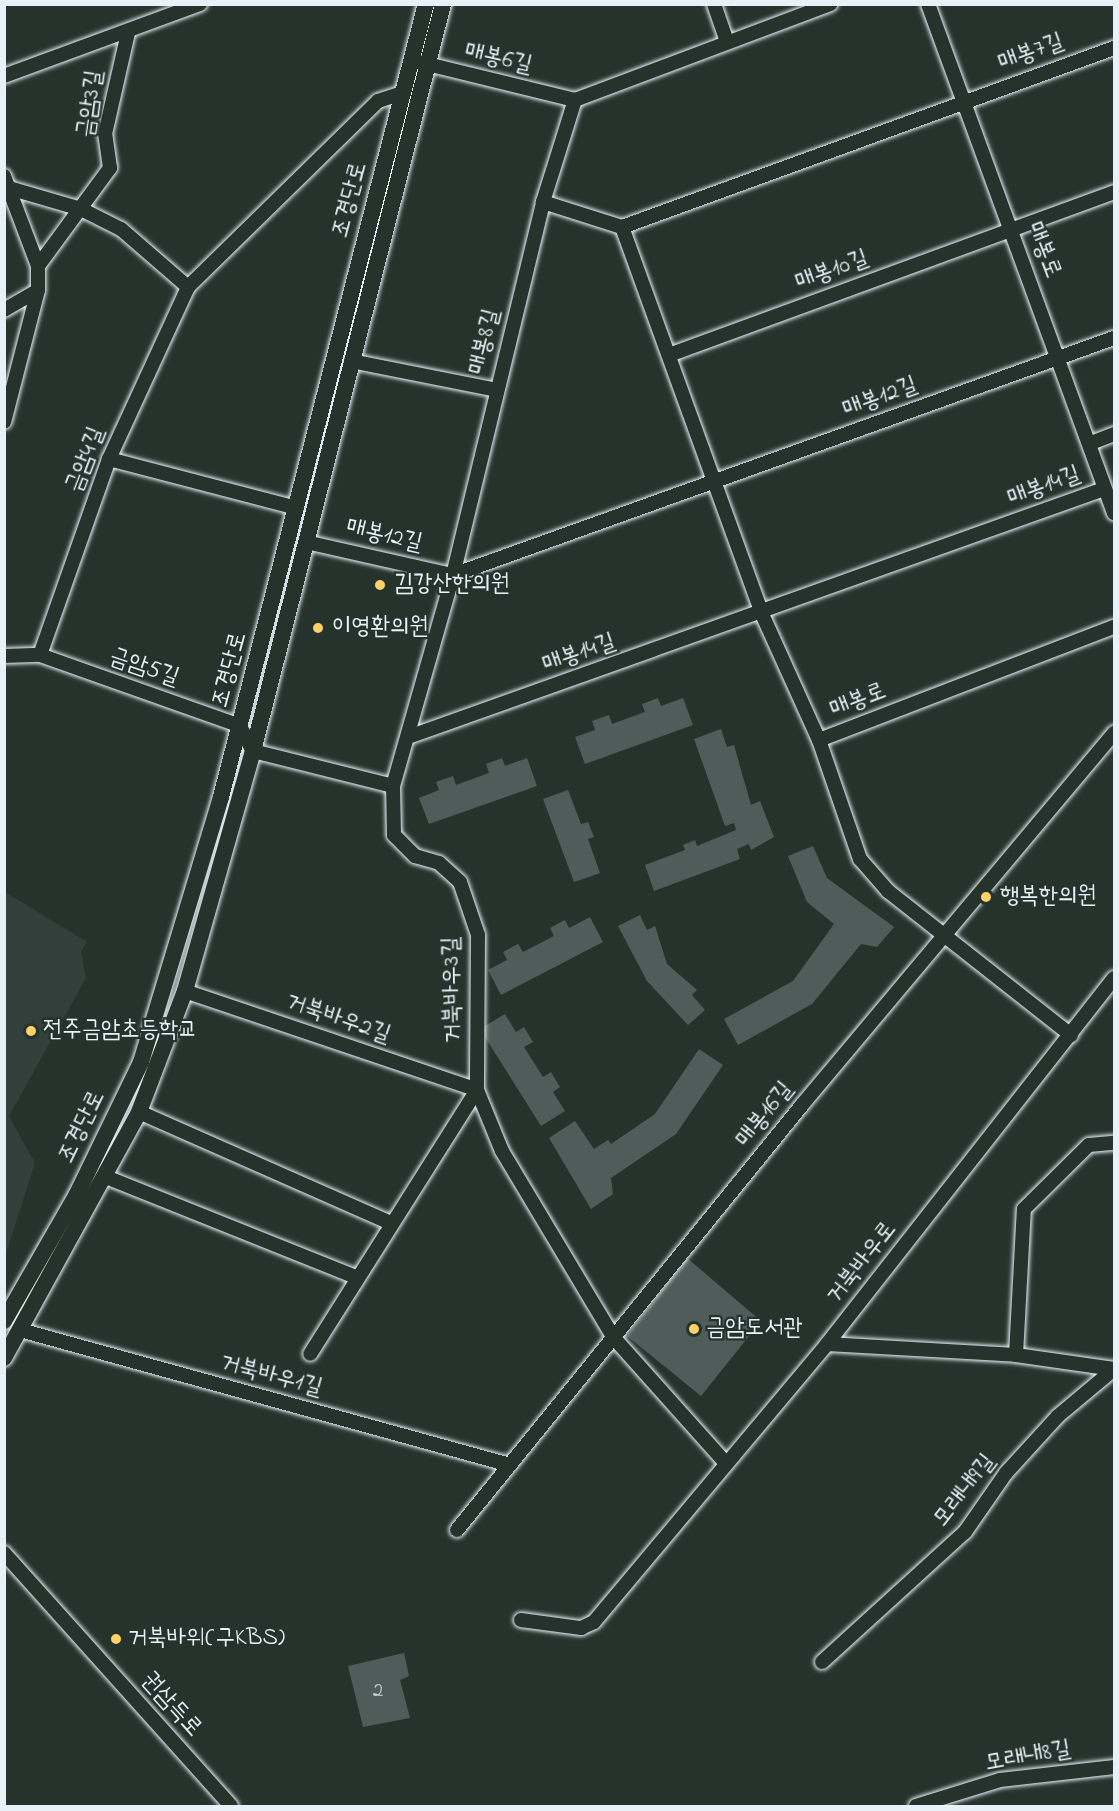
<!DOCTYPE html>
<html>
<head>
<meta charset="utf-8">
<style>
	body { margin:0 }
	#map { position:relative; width:1119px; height:1811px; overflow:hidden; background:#26332d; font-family:"Indie Flower","Poor Story",sans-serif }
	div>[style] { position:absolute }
	.built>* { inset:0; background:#333f3a }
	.building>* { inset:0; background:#505c59 }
	.roads { filter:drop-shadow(0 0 2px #e8f1f8) drop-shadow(0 0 2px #e8f1f8) }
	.minor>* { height:14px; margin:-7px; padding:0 7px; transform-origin:7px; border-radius:7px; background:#26332d }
	.tertiary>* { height:16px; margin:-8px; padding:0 8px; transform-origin:8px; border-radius:8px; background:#26332d }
	.dots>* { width:16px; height:16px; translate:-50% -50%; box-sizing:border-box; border:3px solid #26332d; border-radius:50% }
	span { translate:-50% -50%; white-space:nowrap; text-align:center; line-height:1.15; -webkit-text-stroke:4.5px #26332d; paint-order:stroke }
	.number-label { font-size:21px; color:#c2ccd0 }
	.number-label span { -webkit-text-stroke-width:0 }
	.street-label { font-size:24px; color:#e8f1f8 }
	.poi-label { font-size:24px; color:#e8f1f8 }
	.left { translate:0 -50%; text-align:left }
	.frame { position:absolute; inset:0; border:6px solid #e8f1f8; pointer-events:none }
</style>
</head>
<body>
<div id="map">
	<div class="built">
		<i style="clip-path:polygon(5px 892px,87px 942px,81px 951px,86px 978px,9px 1116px,35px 1163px,5px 1257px)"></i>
	</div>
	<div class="building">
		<i style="clip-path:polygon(658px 698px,661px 706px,683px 698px,693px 725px,585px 764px,575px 737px,595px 730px,592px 721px,609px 715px,612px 724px,645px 712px,642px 704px)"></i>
		<i style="clip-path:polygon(721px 729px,727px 747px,734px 745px,751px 805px,760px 801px,774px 837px,751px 850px,749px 844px,737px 849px,740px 859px,654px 891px,645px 865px,685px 850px,683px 845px,695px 840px,697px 846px,736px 830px,734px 823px,725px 826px,694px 739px)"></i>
		<i style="clip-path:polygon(502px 758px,505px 766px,527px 758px,537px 786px,429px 824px,419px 798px,439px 790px,436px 782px,453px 776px,456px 785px,489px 773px,486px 764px)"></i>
		<i style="clip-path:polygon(568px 790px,581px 824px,588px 822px,594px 837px,588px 839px,600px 873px,574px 882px,543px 799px)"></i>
		<i style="clip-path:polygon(813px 846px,827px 878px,894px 927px,877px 947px,861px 944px,812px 1004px,738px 1045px,724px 1019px,793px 981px,834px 924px,807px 902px,788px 856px)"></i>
		<i style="clip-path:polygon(640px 915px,647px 930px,655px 926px,667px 964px,697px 990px,692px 995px,705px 1010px,688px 1025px,647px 981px,618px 926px)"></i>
		<i style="clip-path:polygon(590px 917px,603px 942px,501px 995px,488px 970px,507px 960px,503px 952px,518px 944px,523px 952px,554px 936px,550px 928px,565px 920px,569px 928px)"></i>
		<i style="clip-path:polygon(505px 1014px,516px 1032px,524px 1027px,533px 1042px,524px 1047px,543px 1077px,551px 1072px,560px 1087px,553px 1092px,565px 1111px,541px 1126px,480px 1029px)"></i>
		<i style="clip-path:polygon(699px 1049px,723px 1065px,676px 1134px,611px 1178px,613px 1194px,591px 1209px,549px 1138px,575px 1121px,594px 1149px,608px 1140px,611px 1144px,655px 1114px)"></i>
		<i style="clip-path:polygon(687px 1258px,761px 1321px,701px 1396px,627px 1336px)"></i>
		<i style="clip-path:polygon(404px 1653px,409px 1676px,400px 1680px,410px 1718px,363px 1727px,348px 1666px)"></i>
	</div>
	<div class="roads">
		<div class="minor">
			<i style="left:714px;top:4px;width:39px;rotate:71deg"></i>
			<i style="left:928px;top:4px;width:542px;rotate:69.93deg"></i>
			<i style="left:419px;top:62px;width:161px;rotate:13.7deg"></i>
			<i style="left:575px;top:100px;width:273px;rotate:-20.6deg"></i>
			<i style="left:4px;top:76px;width:209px;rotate:-20.2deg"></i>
			<i style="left:4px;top:176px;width:96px;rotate:69.3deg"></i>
			<i style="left:38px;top:266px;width:24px;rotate:90deg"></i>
			<i style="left:38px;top:290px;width:136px;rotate:104.4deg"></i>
			<i style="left:9px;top:188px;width:75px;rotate:16.3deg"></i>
			<i style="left:81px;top:209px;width:45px;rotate:26.6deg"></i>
			<i style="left:121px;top:229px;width:89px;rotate:40.9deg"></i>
			<i style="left:543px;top:202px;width:83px;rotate:17.6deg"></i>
			<i style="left:622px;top:227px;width:524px;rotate:-19.99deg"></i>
			<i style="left:622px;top:227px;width:412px;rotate:70.1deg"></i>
			<i style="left:762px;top:614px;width:138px;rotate:65.7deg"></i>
			<i style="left:819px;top:740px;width:126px;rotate:71deg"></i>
			<i style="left:860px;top:859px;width:43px;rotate:48.8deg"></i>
			<i style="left:888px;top:891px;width:233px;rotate:38.2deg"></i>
			<i style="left:38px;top:266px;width:122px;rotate:-53.7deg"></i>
			<i style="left:110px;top:168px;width:34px;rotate:-98deg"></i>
			<i style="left:105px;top:134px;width:104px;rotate:-77.2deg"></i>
			<i style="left:4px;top:310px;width:39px;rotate:-30deg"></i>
			<i style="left:669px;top:355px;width:474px;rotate:-20.1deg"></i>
			<i style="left:351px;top:361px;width:149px;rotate:11.2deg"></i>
			<i style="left:1091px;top:443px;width:25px;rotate:-21deg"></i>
			<i style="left:109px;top:459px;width:194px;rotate:14.6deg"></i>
			<i style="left:306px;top:542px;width:151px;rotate:12.7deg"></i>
			<i style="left:453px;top:575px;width:702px;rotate:-19.73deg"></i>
			<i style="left:40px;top:655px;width:208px;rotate:-70.6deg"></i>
			<i style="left:109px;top:459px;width:189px;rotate:-65.3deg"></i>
			<i style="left:188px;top:287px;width:266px;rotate:-44.4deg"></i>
			<i style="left:378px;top:101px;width:26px;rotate:-18deg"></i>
			<i style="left:4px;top:656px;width:36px;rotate:-2deg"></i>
			<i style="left:40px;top:655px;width:212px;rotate:19.5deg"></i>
			<i style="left:240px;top:726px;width:28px;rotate:63deg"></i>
			<i style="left:253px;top:751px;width:144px;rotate:14deg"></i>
			<i style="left:393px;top:786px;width:49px;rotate:88.8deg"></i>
			<i style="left:394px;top:835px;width:30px;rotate:45deg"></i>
			<i style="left:415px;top:856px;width:25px;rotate:16deg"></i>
			<i style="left:439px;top:863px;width:28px;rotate:42deg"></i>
			<i style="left:460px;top:882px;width:56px;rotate:71.2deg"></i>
			<i style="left:478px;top:935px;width:155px;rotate:90.4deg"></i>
			<i style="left:477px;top:1090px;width:66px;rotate:67.7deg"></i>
			<i style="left:502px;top:1151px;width:218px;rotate:59.1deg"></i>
			<i style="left:614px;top:1338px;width:165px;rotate:48.2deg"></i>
			<i style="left:411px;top:736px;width:736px;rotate:-19.62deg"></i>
			<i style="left:819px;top:740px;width:316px;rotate:-21deg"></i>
			<i style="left:393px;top:786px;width:219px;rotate:-74.1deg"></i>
			<i style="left:453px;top:575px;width:384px;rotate:-76.4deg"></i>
			<i style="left:543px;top:202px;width:107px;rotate:-72.6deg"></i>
			<i style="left:185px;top:991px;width:308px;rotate:18.7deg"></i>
			<i style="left:477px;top:1090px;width:312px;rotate:122.3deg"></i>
			<i style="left:139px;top:1112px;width:275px;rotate:23.8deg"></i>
			<i style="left:106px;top:1177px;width:271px;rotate:21.8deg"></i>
			<i style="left:20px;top:1330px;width:508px;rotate:15.4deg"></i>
			<i style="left:827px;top:1344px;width:189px;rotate:3.3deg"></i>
			<i style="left:1016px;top:1355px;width:99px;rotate:8.1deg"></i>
			<i style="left:1016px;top:1355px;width:146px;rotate:-86.9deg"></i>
			<i style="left:1024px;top:1209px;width:91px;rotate:-44.6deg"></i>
			<i style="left:1089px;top:1145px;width:25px;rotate:-5deg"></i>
			<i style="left:457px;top:1530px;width:547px;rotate:-50.93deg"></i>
			<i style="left:802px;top:1105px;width:486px;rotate:-50deg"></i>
			<i style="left:4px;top:1553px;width:340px;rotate:48.1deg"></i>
			<i style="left:521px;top:1620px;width:61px;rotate:7.6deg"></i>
			<i style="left:581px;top:1628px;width:14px;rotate:-25deg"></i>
			<i style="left:594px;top:1622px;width:363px;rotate:-50deg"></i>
			<i style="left:827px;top:1344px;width:465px;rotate:-51.9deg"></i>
			<i style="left:822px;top:1662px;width:193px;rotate:-42.3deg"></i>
			<i style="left:965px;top:1532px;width:72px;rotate:-55.2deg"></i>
			<i style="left:1006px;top:1473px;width:77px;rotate:-47.6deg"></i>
			<i style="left:1058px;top:1416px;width:73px;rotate:-40deg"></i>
			<i style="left:916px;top:1806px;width:88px;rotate:-17.2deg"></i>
			<i style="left:1000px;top:1780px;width:115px;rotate:-6.5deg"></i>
		</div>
		<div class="tertiary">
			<i style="left:4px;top:1321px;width:144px;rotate:-60.1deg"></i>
			<i style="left:76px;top:1196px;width:149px;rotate:-64.1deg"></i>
			<i style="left:141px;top:1062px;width:277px;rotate:-73.2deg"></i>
			<i style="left:221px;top:797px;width:819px;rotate:-75.51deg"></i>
			<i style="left:4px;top:1358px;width:281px;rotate:-61.2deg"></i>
			<i style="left:139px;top:1112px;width:129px;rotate:-69.2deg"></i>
			<i style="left:185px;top:991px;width:249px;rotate:-74.2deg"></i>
			<i style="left:253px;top:751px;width:771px;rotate:-75.73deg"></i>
		</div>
	</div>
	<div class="dots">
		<i style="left:380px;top:585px;background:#ffd166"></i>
		<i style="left:318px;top:628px;background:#ffd166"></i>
		<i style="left:986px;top:897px;background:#ffd166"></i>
		<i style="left:31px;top:1031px;background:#ffd166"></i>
		<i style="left:694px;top:1329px;background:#ffd166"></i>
		<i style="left:116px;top:1639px;background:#ffd166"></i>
	</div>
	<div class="number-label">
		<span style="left:378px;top:1691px">2</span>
	</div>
	<div class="street-label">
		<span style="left:1031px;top:53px;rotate:-20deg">매봉7길</span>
		<span style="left:498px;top:59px;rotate:13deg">매봉6길</span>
		<span style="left:91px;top:104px;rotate:-82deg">금암3길</span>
		<span style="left:350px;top:200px;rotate:-75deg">조경단로</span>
		<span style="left:1043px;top:250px;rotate:69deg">매봉로</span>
		<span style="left:832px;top:271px;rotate:-20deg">매봉10길</span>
		<span style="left:485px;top:342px;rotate:-76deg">매봉8길</span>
		<span style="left:880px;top:398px;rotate:-20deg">매봉12길</span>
		<span style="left:86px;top:460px;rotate:-69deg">금암4길</span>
		<span style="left:1044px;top:487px;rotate:-20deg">매봉14길</span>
		<span style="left:384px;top:536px;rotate:13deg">매봉12길</span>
		<span style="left:579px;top:654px;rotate:-19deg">매봉14길</span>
		<span style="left:144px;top:668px;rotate:19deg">금암5길</span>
		<span style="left:230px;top:670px;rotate:-75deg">조경단로</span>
		<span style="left:858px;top:701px;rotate:-21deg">매봉로</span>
		<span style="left:453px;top:990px;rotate:-91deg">거북바우3길</span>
		<span style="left:338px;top:1019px;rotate:19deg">거북바우2길</span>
		<span style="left:765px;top:1115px;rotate:-51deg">매봉16길</span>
		<span style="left:82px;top:1127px;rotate:-64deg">조경단로</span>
		<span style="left:862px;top:1263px;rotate:-52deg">거북바우로</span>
		<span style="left:271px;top:1376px;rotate:15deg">거북바우1길</span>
		<span style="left:965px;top:1491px;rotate:-52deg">모래내9길</span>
		<span style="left:171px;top:1705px;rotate:48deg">권삼득로</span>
		<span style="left:1028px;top:1757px;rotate:-10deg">모래내8길</span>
	</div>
	<div class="poi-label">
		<span class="left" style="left:394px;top:585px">김강산한의원</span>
		<span class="left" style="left:332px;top:628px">이영환의원</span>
		<span class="left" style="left:1000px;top:897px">행복한의원</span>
		<span class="left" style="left:43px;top:1031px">전주금암초등학교</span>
		<span class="left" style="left:706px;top:1329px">금암도서관</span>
		<span class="left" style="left:128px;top:1639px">거북바위(구KBS)</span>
	</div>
	<div class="frame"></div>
</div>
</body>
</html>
